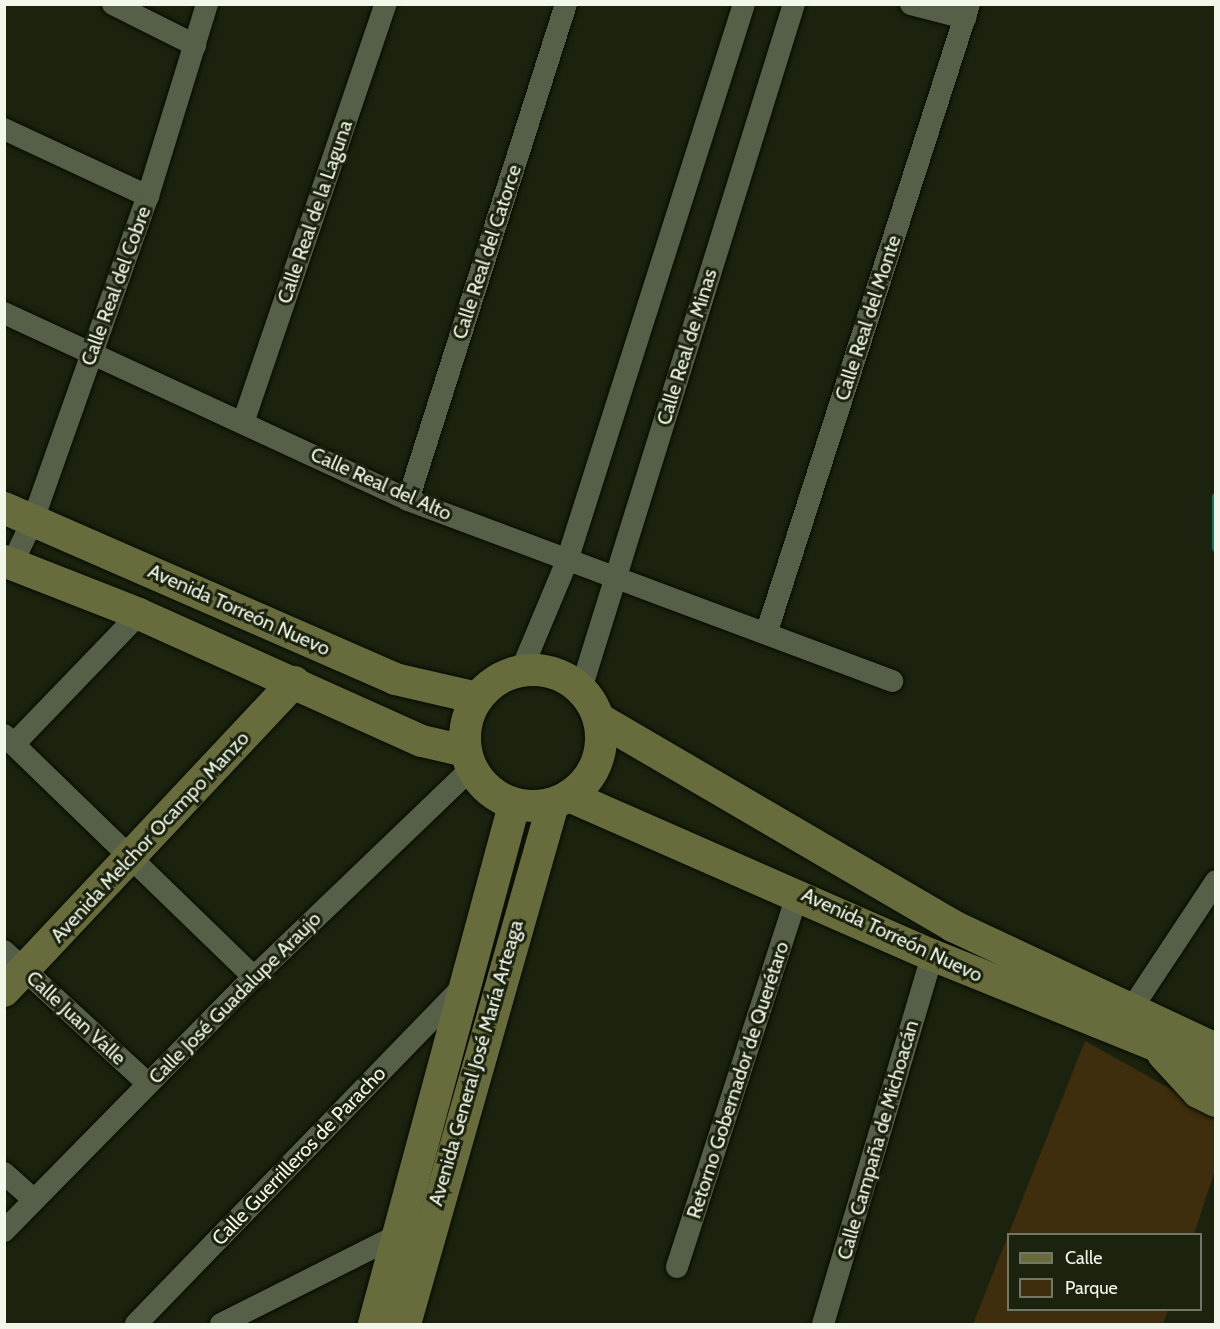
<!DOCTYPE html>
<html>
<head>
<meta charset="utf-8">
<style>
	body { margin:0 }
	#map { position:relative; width:1220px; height:1329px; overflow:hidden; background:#1b230e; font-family:Cabin,sans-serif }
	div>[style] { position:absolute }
	.green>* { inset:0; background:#3e2e0d }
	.stream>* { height:8px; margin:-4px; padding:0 4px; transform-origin:4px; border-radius:4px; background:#06785d }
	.roads { filter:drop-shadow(0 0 2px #060c00) drop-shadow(0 0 2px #060c00) }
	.street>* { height:22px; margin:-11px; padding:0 11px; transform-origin:11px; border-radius:11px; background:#566049 }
	.secondary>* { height:32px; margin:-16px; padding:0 16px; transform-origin:16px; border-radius:16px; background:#686c3d }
	.secondary>.ring { margin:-16px; padding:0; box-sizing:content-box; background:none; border:32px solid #686c3d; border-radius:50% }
	span { translate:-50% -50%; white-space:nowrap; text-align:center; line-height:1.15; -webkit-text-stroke:6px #1b230e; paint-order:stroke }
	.street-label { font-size:20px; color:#f1f7e9 }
	.frame { position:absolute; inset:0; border:6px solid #f1f7e9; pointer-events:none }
	.legend { position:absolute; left:1007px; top:1233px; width:195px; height:78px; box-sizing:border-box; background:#1b230e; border:2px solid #717866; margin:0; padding:8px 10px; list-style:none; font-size:18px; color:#f1f7e9 }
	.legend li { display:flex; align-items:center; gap:12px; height:30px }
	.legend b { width:30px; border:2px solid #717866 }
</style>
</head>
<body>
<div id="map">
	<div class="green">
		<i style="clip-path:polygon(1085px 1041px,1215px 1114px,1215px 1170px,1194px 1234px,1008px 1234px,1008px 1310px,1168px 1310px,1163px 1324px,973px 1324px)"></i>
	</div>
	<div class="stream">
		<i style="left:1216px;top:497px;width:51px;rotate:90deg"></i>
	</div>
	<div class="roads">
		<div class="street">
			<i style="left:113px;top:4px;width:92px;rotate:26.6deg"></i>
			<i style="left:911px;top:4px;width:56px;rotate:14.5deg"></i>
			<i style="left:4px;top:129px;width:159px;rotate:25deg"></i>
			<i style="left:4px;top:313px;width:445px;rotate:24.8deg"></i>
			<i style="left:408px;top:500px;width:517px;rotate:20.5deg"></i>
			<i style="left:244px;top:420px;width:440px;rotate:-71.2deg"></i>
			<i style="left:408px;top:500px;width:521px;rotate:-72.33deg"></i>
			<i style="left:12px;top:564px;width:49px;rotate:-64.5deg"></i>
			<i style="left:33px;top:520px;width:344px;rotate:-70.5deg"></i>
			<i style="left:148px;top:196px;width:201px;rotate:-72.9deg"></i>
			<i style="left:767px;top:631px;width:659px;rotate:-72.14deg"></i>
			<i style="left:521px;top:671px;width:119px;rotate:-67.3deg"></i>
			<i style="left:567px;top:561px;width:584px;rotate:-72.37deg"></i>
			<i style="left:581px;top:689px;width:717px;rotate:-72.73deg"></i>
			<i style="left:4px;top:735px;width:348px;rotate:44.1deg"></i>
			<i style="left:14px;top:744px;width:180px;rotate:-46.1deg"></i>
			<i style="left:4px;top:951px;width:196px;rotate:42.7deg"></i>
			<i style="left:1132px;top:1008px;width:152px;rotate:-56.5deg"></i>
			<i style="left:4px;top:1173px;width:40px;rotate:42deg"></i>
			<i style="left:4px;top:1231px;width:356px;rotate:-45.5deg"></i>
			<i style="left:254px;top:977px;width:301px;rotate:-43.8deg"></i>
			<i style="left:677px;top:1267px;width:394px;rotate:-72.1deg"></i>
			<i style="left:136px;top:1324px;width:470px;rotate:-45.9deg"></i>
			<i style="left:221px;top:1324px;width:207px;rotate:-26.7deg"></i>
			<i style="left:823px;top:1324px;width:385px;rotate:-73.5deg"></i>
		</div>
		<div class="secondary">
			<i style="left:4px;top:508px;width:427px;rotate:23.6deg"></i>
			<i style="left:395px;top:679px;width:84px;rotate:13deg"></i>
			<i style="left:4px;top:561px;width:145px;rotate:21.4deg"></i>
			<i style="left:139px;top:614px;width:310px;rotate:24.2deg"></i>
			<i style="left:422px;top:741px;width:44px;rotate:13.1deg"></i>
			<i class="ring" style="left:465px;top:670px;width:104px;height:104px"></i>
			<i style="left:599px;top:719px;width:410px;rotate:30.3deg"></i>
			<i style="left:953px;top:926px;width:290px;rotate:25.1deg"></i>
			<i style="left:569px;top:796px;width:396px;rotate:23.7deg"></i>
			<i style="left:932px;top:955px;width:306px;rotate:22deg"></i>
			<i style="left:4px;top:991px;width:424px;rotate:-46.8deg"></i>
			<i style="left:1163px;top:1054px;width:52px;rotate:47.4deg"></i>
			<i style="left:1198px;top:1092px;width:20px;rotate:27deg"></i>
			<i style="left:374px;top:1324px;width:538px;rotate:-74.9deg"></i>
			<i style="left:405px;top:1324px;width:541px;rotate:-74.11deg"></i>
		</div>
	</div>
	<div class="street-label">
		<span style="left:315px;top:212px;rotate:-71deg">Calle Real de la Laguna</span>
		<span style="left:487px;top:252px;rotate:-72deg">Calle Real del Catorce</span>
		<span style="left:116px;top:286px;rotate:-70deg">Calle Real del Cobre</span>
		<span style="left:868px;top:318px;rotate:-72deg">Calle Real del Monte</span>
		<span style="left:687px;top:347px;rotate:-73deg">Calle Real de Minas</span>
		<span style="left:381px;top:484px;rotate:24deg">Calle Real del Alto</span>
		<span style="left:239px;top:610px;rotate:24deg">Avenida Torreón Nuevo</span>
		<span style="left:150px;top:837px;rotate:-47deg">Avenida Melchor Ocampo Manzo</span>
		<span style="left:892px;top:935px;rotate:25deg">Avenida Torreón Nuevo</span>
		<span style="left:235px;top:998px;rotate:-45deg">Calle José Guadalupe Araujo</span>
		<span style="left:76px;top:1018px;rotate:43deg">Calle Juan Valle</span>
		<span style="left:476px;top:1063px;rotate:-74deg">Avenida General José María Arteaga</span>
		<span style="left:738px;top:1080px;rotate:-72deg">Retorno Gobernador de Querétaro</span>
		<span style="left:878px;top:1140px;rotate:-74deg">Calle Campaña de Michoacán</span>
		<span style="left:299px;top:1156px;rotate:-46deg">Calle Guerrilleros de Paracho</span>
	</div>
	<div class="frame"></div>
	<ul class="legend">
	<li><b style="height:8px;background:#686c3d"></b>Calle</li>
	<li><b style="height:16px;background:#3e2e0d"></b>Parque</li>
	</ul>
</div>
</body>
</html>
